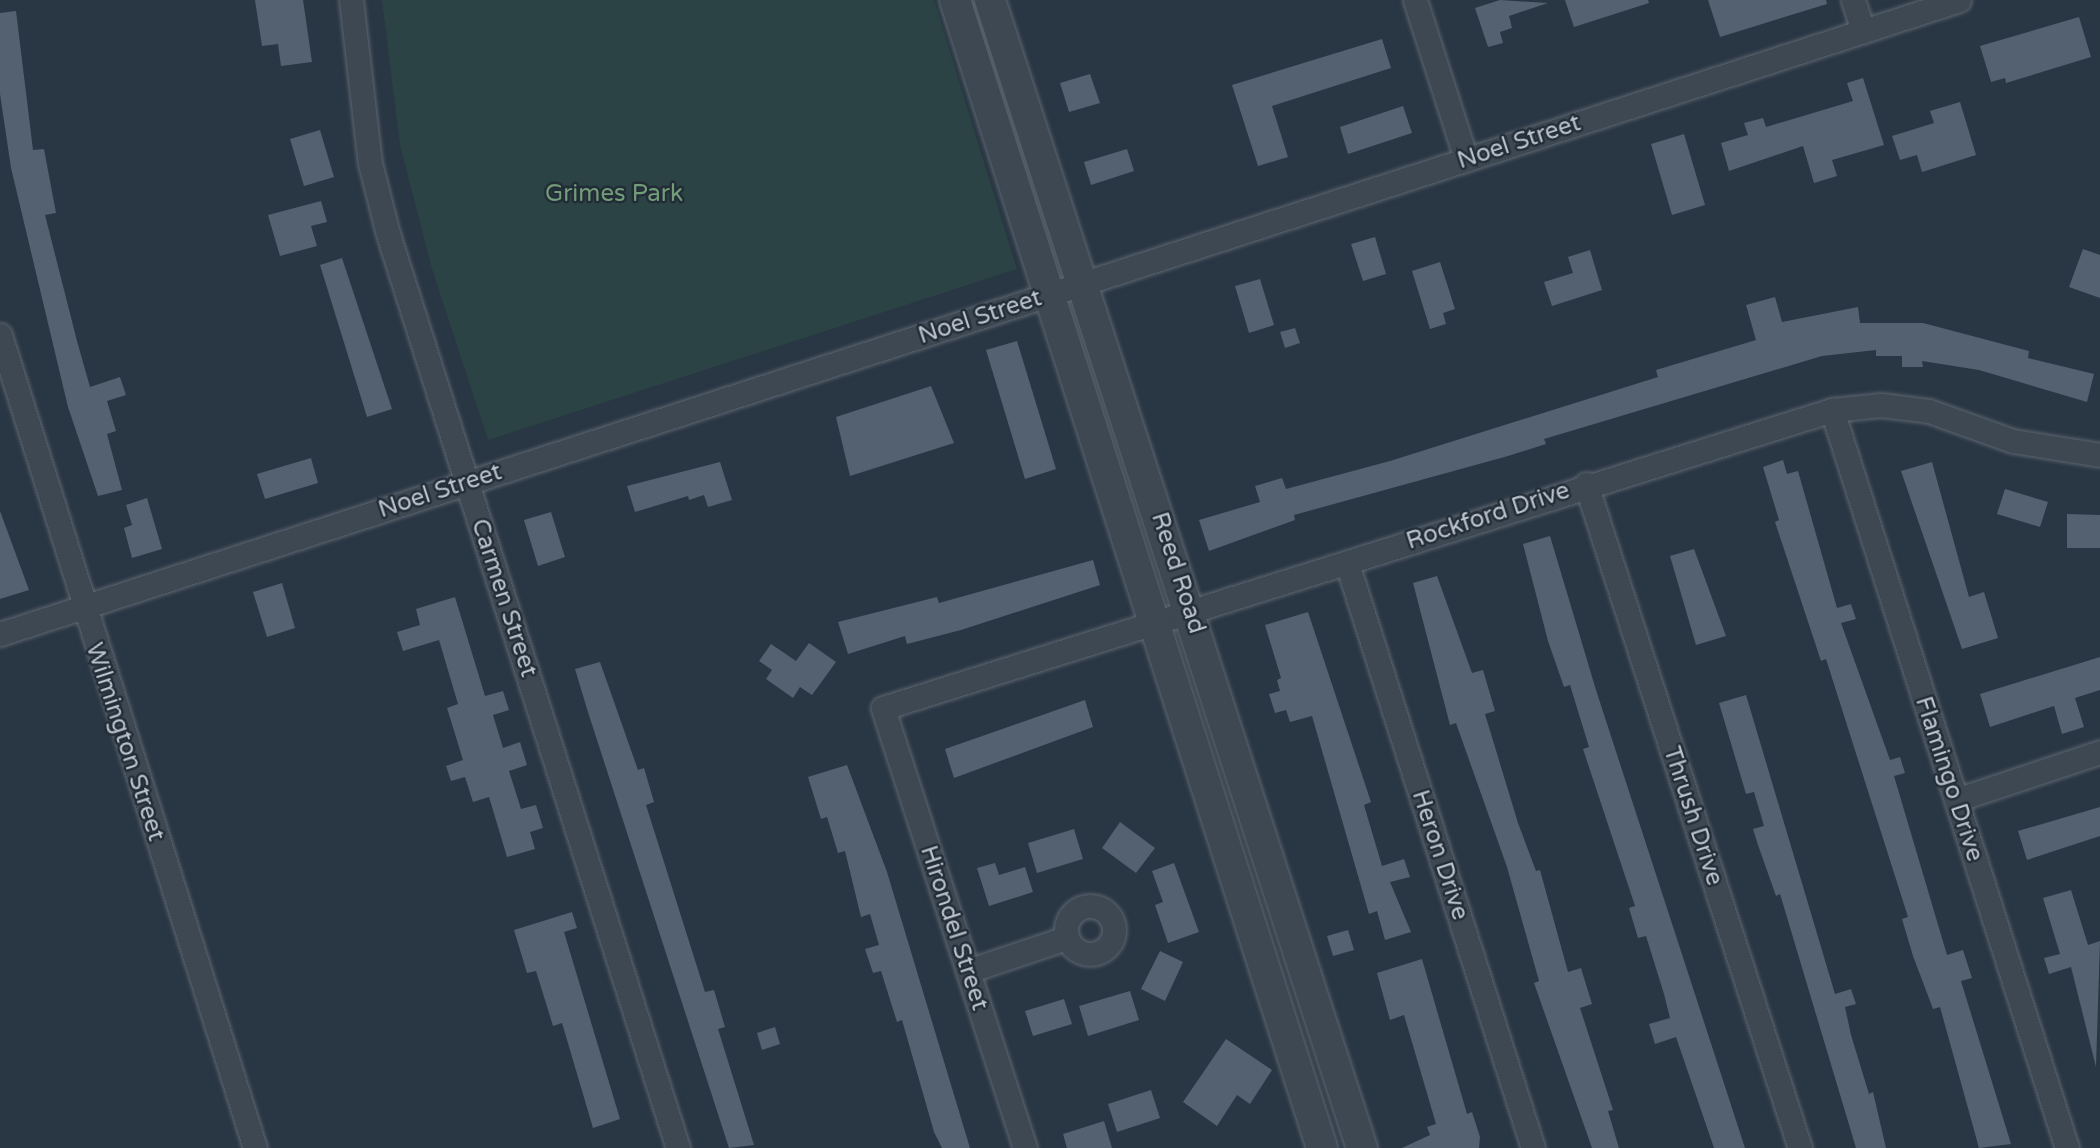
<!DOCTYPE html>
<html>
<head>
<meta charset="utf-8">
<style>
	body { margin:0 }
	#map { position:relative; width:2100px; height:1148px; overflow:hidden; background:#293643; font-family:"Varela Round",sans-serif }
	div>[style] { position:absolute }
	.green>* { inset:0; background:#2b4344 }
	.building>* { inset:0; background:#546170 }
	.roads { filter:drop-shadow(0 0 2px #5c6670) drop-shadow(0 0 2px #5c6670) }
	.minor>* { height:23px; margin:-11.5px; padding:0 11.5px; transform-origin:11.5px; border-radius:11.5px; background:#3d4853 }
	.minor>.ring { margin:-11.5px; padding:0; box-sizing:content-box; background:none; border:23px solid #3d4853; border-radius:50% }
	.tertiary>* { height:30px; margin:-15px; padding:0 15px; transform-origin:15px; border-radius:15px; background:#3d4853 }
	span { translate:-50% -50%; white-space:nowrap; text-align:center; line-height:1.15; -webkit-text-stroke:5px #222d38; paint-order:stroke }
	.street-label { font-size:24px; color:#bbc3cc }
	.park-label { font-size:24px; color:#739c79 }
</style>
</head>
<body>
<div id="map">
	<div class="green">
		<i style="clip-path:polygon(382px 0,934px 0,1017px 269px,488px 440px,432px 269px,400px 145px)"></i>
	</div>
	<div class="building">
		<i style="clip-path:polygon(255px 0,303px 0,312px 62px,281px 66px,278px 44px,262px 46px)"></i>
		<i style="clip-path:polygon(1500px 0,1548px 3px,1509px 16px,1512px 28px,1500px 32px,1503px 43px,1488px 47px,1475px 8px)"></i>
		<i style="clip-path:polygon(1565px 0,1648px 0,1649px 3px,1574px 27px)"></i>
		<i style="clip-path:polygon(1708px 0,1826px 0,1827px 4px,1720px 37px)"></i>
		<i style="clip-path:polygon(16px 11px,33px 150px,44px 149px,56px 213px,45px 215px,77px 341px,90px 387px,120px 377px,126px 395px,107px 401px,116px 431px,107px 434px,122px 490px,98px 496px,68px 407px,11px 168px,0 94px,0 13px)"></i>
		<i style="clip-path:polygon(2079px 17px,2091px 57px,2006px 83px,2005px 78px,1991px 82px,1980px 46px)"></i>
		<i style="clip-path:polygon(1382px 39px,1391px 68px,1272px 106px,1288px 157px,1258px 166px,1232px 85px)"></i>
		<i style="clip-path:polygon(1090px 74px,1100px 103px,1069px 112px,1060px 83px)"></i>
		<i style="clip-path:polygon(1863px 78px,1884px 145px,1832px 160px,1837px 176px,1814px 183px,1803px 146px,1729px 171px,1721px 143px,1748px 135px,1744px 123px,1763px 118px,1766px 127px,1853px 101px,1847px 83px)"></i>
		<i style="clip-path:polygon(1960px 102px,1976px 155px,1922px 172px,1917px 155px,1900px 160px,1892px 136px,1934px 123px,1930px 111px)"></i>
		<i style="clip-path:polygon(1403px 106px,1412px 133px,1348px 154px,1340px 127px)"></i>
		<i style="clip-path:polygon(320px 130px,334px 177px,304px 186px,290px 139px)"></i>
		<i style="clip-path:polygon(1684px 134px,1705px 205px,1672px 215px,1651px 144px)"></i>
		<i style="clip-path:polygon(1127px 149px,1134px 171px,1091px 185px,1084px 162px)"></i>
		<i style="clip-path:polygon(321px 201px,327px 222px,311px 226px,317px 246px,280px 256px,268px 215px)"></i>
		<i style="clip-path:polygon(1375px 237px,1386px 274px,1363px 281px,1351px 244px)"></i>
		<i style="clip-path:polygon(2083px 249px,2100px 255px,2100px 298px,2069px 287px)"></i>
		<i style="clip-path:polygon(1590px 250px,1602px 290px,1552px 306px,1544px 282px,1573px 273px,1568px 257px)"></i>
		<i style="clip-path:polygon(342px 258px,392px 409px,367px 417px,320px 265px)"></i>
		<i style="clip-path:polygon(1440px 262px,1455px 309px,1443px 313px,1446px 324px,1430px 329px,1412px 271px)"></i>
		<i style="clip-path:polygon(1260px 279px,1274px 325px,1249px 333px,1235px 286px)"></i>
		<i style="clip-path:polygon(1775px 297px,1782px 322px,1858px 307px,1860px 323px,1923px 323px,2029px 351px,2028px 358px,2094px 374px,2087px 402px,1979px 370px,1922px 361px,1923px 367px,1902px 367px,1902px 356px,1876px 356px,1876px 350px,1822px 356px,1544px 439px,1546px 444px,1508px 456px,1294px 515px,1295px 520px,1209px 551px,1199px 520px,1260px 502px,1255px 486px,1282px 478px,1286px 489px,1390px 461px,1658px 377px,1656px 370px,1756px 340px,1746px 305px)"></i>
		<i style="clip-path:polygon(1295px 328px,1300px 343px,1285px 348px,1280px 332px)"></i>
		<i style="clip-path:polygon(1017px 341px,1056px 469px,1025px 479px,986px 350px)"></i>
		<i style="clip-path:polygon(931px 386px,954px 443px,850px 476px,836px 417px)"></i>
		<i style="clip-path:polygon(311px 458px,318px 483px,265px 499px,257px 474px)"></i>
		<i style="clip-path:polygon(1783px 460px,1787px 474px,1798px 471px,1837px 608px,1851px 604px,1856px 619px,1841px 623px,1890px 760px,1900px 757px,1905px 773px,1894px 776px,1947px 955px,1963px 950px,1972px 978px,1961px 981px,2011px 1144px,1979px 1148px,1940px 1007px,1933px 1009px,1913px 956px,1902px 919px,1908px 917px,1826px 659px,1821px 661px,1775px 522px,1779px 520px,1763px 467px)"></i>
		<i style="clip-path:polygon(720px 462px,732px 500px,708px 507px,704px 495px,689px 500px,688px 496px,635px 512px,627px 486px)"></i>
		<i style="clip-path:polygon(1932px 462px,1969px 597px,1984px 592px,1998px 638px,1962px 649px,1901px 471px)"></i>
		<i style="clip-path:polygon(2005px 489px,2048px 502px,2040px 527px,1997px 514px)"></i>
		<i style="clip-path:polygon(147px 498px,162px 549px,132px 558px,124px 528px,132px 525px,126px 505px)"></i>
		<i style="clip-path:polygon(0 511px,29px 590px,0 599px)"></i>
		<i style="clip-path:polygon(551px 512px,565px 557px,538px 566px,524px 520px)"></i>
		<i style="clip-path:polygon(2067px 514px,2100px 515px,2100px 548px,2067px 548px)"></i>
		<i style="clip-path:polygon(1550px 536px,1596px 690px,1745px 1148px,1714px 1148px,1676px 1037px,1655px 1044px,1649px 1024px,1670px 1018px,1664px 994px,1646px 936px,1638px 938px,1629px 908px,1635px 906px,1583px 749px,1589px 747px,1570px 685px,1564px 687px,1548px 641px,1523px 544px)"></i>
		<i style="clip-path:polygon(1694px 549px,1726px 636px,1696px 645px,1670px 556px)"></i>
		<i style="clip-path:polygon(1093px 560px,1100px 585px,961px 630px,907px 644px,905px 636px,848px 654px,838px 622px,937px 597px,939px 603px)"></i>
		<i style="clip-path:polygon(1437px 576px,1472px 673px,1483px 670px,1495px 711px,1485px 714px,1518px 823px,1536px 871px,1540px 870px,1568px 972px,1581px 968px,1592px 1004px,1580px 1008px,1613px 1110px,1608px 1111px,1619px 1148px,1592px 1148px,1534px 983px,1539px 981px,1507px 867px,1456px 723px,1450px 725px,1413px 583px)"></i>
		<i style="clip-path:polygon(282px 583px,295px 628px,267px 637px,253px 592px)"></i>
		<i style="clip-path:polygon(455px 597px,485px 696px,503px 691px,509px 710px,493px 715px,503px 748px,520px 742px,527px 765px,509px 771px,521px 809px,536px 805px,543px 828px,530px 832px,535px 849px,507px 857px,489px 797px,473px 802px,465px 777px,451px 781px,446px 766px,463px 760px,447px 708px,458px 704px,439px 640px,403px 651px,397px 632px,420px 625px,416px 609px)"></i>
		<i style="clip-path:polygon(1308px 612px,1371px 802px,1364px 805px,1382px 866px,1404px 859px,1410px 877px,1390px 882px,1411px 932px,1385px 940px,1377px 911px,1369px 914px,1312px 716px,1290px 722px,1286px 710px,1275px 713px,1269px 694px,1280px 691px,1277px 680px,1281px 678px,1265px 625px)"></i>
		<i style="clip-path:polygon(809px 643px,836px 662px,812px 695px,800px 687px,793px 698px,766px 679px,772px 670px,759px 661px,771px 644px,796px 661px)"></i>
		<i style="clip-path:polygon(2100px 657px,2100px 690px,2075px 698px,2084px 727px,2062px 734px,2054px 706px,1990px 727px,1980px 694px)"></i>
		<i style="clip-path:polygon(600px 662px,638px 770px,644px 768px,654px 802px,646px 805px,705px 992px,714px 990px,725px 1027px,718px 1029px,754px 1145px,729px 1148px,587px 709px,575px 669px)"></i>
		<i style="clip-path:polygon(1746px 695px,1835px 994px,1851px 989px,1856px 1004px,1845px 1007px,1851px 1035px,1869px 1094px,1873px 1092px,1886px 1148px,1856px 1148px,1780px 894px,1776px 896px,1758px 845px,1753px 829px,1764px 826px,1754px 792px,1746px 794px,1719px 703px)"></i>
		<i style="clip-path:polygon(1085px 700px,1093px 727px,954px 778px,945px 749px)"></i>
		<i style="clip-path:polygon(847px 765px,887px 872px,970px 1148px,942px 1148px,934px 1132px,902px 1020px,897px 1022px,881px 971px,873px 973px,865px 949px,879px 945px,870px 914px,861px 917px,845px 851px,838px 853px,827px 817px,821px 819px,808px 777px)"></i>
		<i style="clip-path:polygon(2100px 807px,2100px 836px,2027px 860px,2018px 831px)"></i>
		<i style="clip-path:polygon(1120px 822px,1155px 848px,1136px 873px,1102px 848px)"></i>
		<i style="clip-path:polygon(1074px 829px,1083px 859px,1037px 873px,1028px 843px)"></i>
		<i style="clip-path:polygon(995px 863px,999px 875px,1025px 867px,1033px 892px,989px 906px,977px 868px)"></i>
		<i style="clip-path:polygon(1174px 863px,1199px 932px,1168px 943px,1155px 905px,1163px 902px,1152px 871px)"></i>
		<i style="clip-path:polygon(2071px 890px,2088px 945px,2100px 941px,2096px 1067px,2071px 967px,2049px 974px,2044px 958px,2060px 954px,2043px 898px)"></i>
		<i style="clip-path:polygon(572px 912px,577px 928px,564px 932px,620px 1119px,593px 1128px,562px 1023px,553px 1026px,536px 971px,527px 973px,514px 930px)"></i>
		<i style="clip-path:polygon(1348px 930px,1354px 950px,1333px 956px,1327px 936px)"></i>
		<i style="clip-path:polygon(1160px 951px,1183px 962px,1165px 1001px,1141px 989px)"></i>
		<i style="clip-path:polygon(1422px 959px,1467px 1114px,1472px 1112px,1480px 1137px,1479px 1148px,1402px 1148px,1430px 1135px,1427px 1127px,1436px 1124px,1404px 1015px,1390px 1020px,1377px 973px)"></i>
		<i style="clip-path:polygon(1130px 991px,1139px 1020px,1088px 1036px,1079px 1006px)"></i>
		<i style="clip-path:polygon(1064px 999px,1072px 1024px,1033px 1036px,1025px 1011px)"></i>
		<i style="clip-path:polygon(775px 1027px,780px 1044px,762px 1050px,757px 1033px)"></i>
		<i style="clip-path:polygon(1226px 1039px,1272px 1070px,1250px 1104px,1237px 1095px,1217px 1126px,1183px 1102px)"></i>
		<i style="clip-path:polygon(1151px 1090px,1160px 1118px,1117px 1132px,1108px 1104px)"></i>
		<i style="clip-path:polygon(1104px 1121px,1112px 1148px,1067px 1148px,1063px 1134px)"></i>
	</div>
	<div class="roads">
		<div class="minor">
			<i style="left:351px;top:0;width:164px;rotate:83.4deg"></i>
			<i style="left:370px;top:163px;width:73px;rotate:75.8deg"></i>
			<i style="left:388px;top:234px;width:959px;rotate:72.4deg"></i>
			<i style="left:1415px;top:0;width:167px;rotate:72.2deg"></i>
			<i style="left:1853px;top:0;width:33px;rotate:72deg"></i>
			<i style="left:0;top:335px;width:852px;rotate:72.59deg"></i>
			<i style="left:1832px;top:410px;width:775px;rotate:72.34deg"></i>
			<i style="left:1586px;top:484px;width:698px;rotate:72.14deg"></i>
			<i style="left:1347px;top:563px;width:614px;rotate:72.36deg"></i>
			<i style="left:0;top:634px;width:2059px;rotate:-17.93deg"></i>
			<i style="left:1956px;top:800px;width:152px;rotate:-18.4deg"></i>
			<i class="ring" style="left:1066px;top:906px;width:25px;height:25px"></i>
			<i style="left:968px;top:971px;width:103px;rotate:-18.6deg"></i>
			<i style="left:1025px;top:1148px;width:462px;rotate:-107.9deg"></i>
			<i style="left:883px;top:708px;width:995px;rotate:-17.43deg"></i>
			<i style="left:1832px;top:410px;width:49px;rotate:-5.8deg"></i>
			<i style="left:1881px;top:405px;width:48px;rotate:7.1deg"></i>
			<i style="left:1929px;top:411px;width:89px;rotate:19.7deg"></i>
			<i style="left:2013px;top:441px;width:88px;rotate:9.1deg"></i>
		</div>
		<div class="tertiary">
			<i style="left:955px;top:0;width:1205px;rotate:72.27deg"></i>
			<i style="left:990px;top:0;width:1207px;rotate:72.05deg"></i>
		</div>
	</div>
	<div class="street-label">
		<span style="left:1519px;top:142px;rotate:-18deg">Noel Street</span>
		<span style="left:980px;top:317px;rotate:-18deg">Noel Street</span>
		<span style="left:440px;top:491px;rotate:-18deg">Noel Street</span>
		<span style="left:1488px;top:516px;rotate:-18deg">Rockford Drive</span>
		<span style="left:1178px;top:573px;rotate:72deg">Reed Road</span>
		<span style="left:504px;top:598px;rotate:72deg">Carmen Street</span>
		<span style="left:125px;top:742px;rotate:72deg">Wilmington Street</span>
		<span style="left:1949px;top:779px;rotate:72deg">Flamingo Drive</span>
		<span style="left:1693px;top:816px;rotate:72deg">Thrush Drive</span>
		<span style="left:1440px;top:855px;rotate:72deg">Heron Drive</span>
		<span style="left:954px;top:928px;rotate:72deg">Hirondel Street</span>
	</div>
	<div class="park-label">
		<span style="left:614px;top:194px">Grimes Park</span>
	</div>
</div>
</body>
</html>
